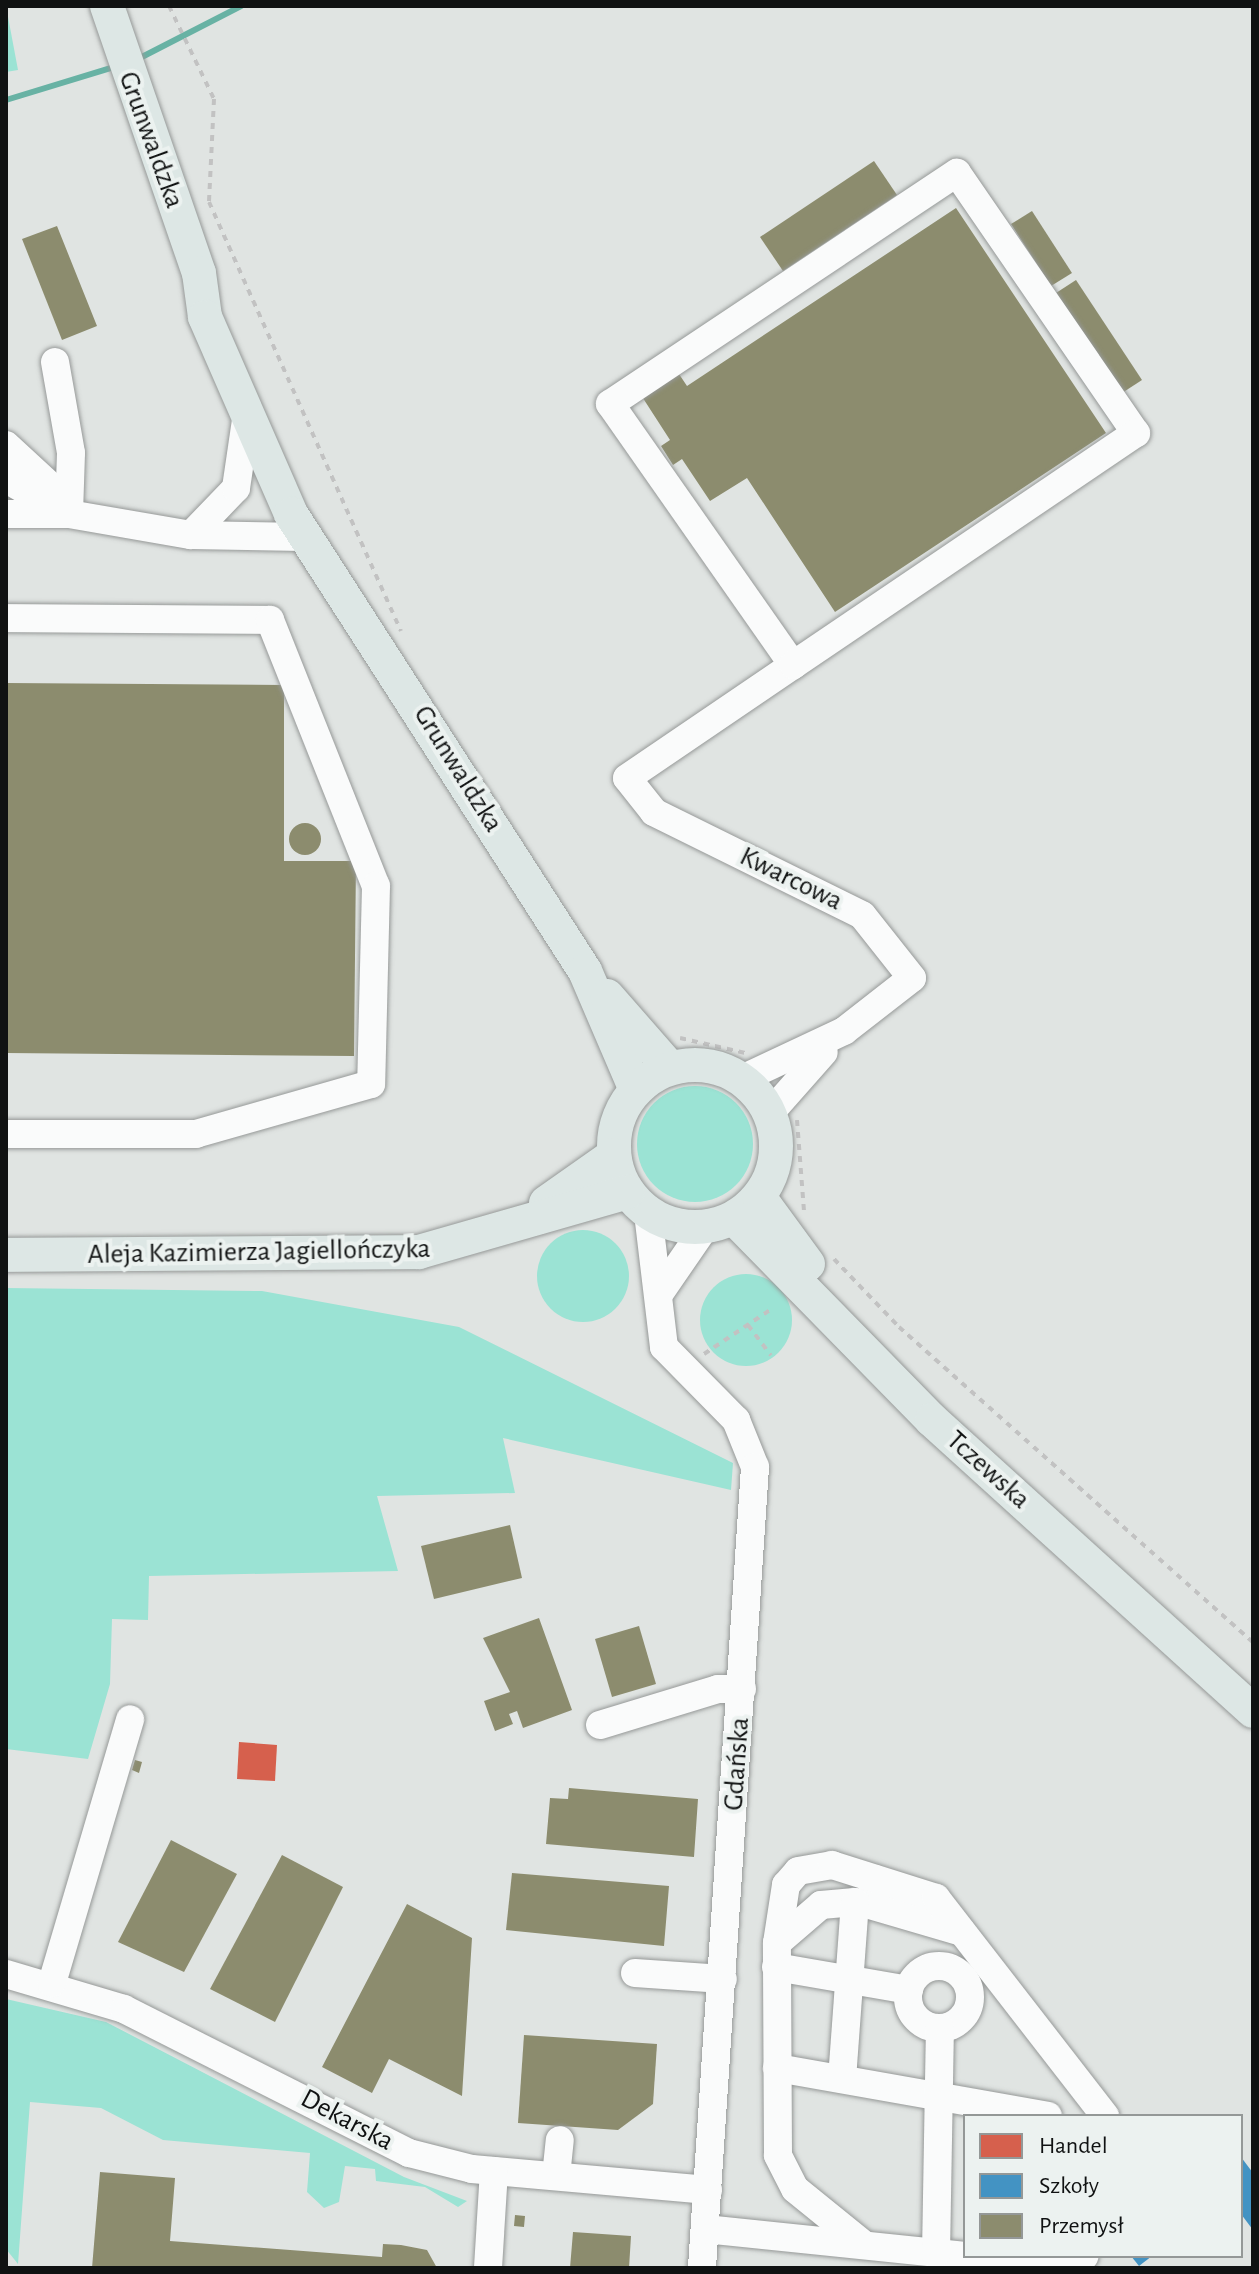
<!DOCTYPE html>
<html>
<head>
<meta charset="utf-8">
<style>
	body { margin:0 }
	#map { position:relative; width:1259px; height:2274px; overflow:hidden; background:#e0e4e2; font-family:"Alegreya Sans",sans-serif }
	div>[style] { position:absolute }
	.green>* { inset:0; background:#9be3d4 }
	.round { border-radius:50% }
	.shops>* { inset:0; background:#d6604d }
	.schools>* { inset:0; background:#4393c3 }
	.industry>* { inset:0; background:#8c8c6e }
	.stream>* { height:6px; margin:-3px; padding:0 3px; transform-origin:3px; border-radius:3px; background:#68b2a4 }
	.path>* { height:4px; margin-top:-2px; transform-origin:0; background:repeating-linear-gradient(90deg,#c2c2c2 0 6px,transparent 0 12px) }
	.roads { filter:drop-shadow(0 0 2px #969998) drop-shadow(0 0 2px #969998) }
	.minor>* { height:28px; margin:-14px; padding:0 14px; transform-origin:14px; border-radius:14px; background:#fafbfb }
	.minor>.ring { margin:-14px; padding:0; box-sizing:content-box; background:none; border:28px solid #fafbfb; border-radius:50% }
	.major>* { height:34px; margin:-17px; padding:0 17px; transform-origin:17px; border-radius:17px; background:#dde7e5 }
	.major>.ring { margin:-17px; padding:0; box-sizing:content-box; background:none; border:34px solid #dde7e5; border-radius:50% }
	span { translate:-50% -50%; white-space:nowrap; text-align:center; line-height:1.15; -webkit-text-stroke:8px #ecf2f0; paint-order:stroke }
	.street-label { font-size:28px; color:#101212 }
	.frame { position:absolute; inset:0; border:8px solid #101212; pointer-events:none }
	.legend { position:absolute; left:963px; top:2114px; width:280px; height:144px; box-sizing:border-box; background:#ecf2f0; border:2px solid #949897; margin:0; padding:10px 14px; list-style:none; font-size:24px; color:#101212 }
	.legend li { display:flex; align-items:center; gap:16px; height:40px }
	.legend b { width:40px; border:2px solid #949897 }
</style>
</head>
<body>
<div id="map">
	<div class="green">
		<i style="clip-path:polygon(6px 6px,18px 70px,6px 72px)"></i>
		<i class="round" style="left:637px;top:1086px;width:116px;height:116px"></i>
		<i class="round" style="left:537px;top:1230px;width:92px;height:92px"></i>
		<i class="round" style="left:700px;top:1274px;width:92px;height:92px"></i>
		<i style="clip-path:polygon(6px 1288px,262px 1291px,459px 1327px,733px 1463px,731px 1490px,503px 1438px,515px 1493px,377px 1496px,398px 1571px,149px 1576px,148px 1620px,112px 1619px,110px 1684px,88px 1759px,6px 1749px)"></i>
		<i style="clip-path:polygon(6px 1999px,106px 2022px,404px 2177px,467px 2201px,458px 2207px,425px 2187px,376px 2181px,375px 2169px,345px 2166px,339px 2202px,324px 2208px,307px 2192px,310px 2153px,163px 2140px,101px 2108px,30px 2102px,18px 2264px,6px 2249px)"></i>
	</div>
	<div class="shops">
		<i style="clip-path:polygon(239px 1742px,277px 1745px,275px 1781px,237px 1779px)"></i>
	</div>
	<div class="schools">
		<i style="clip-path:polygon(1241px 2157px,1253px 2173px,1253px 2230px,1241px 2214px)"></i>
		<i style="clip-path:polygon(1131px 2256px,1152px 2256px,1139px 2266px)"></i>
	</div>
	<div class="industry">
		<i style="clip-path:polygon(874px 161px,897px 195px,783px 271px,760px 237px)"></i>
		<i style="clip-path:polygon(956px 208px,1106px 433px,835px 612px,747px 478px,710px 501px,682px 459px,673px 465px,661px 446px,670px 440px,639px 392px,675px 368px,687px 386px)"></i>
		<i style="clip-path:polygon(1032px 211px,1072px 273px,1051px 286px,1011px 224px)"></i>
		<i style="clip-path:polygon(57px 226px,97px 326px,62px 340px,22px 239px)"></i>
		<i style="clip-path:polygon(1076px 280px,1142px 380px,1122px 393px,1056px 293px)"></i>
		<i style="clip-path:polygon(6px 683px,284px 685px,284px 861px,356px 861px,354px 1056px,6px 1053px)"></i>
		<i class="round" style="left:289px;top:823px;width:32px;height:32px"></i>
		<i style="clip-path:polygon(510px 1525px,522px 1578px,434px 1599px,421px 1546px)"></i>
		<i style="clip-path:polygon(539px 1618px,572px 1710px,523px 1728px,517px 1711px,509px 1714px,513px 1724px,495px 1731px,484px 1701px,510px 1692px,483px 1638px)"></i>
		<i style="clip-path:polygon(639px 1626px,656px 1684px,612px 1697px,595px 1639px)"></i>
		<i style="clip-path:polygon(135px 1760px,142px 1762px,139px 1773px,132px 1770px)"></i>
		<i style="clip-path:polygon(569px 1788px,698px 1799px,694px 1857px,546px 1844px,550px 1798px,568px 1799px)"></i>
		<i style="clip-path:polygon(171px 1840px,237px 1874px,184px 1972px,118px 1942px)"></i>
		<i style="clip-path:polygon(282px 1855px,343px 1887px,275px 2022px,210px 1989px)"></i>
		<i style="clip-path:polygon(512px 1873px,669px 1886px,664px 1946px,506px 1930px)"></i>
		<i style="clip-path:polygon(407px 1904px,472px 1938px,462px 2096px,389px 2059px,372px 2093px,322px 2067px)"></i>
		<i style="clip-path:polygon(524px 2035px,657px 2044px,653px 2104px,618px 2130px,518px 2123px)"></i>
		<i style="clip-path:polygon(100px 2172px,175px 2178px,170px 2241px,382px 2257px,383px 2244px,401px 2245px,427px 2250px,437px 2268px,92px 2268px)"></i>
		<i style="clip-path:polygon(515px 2215px,525px 2216px,524px 2227px,514px 2226px)"></i>
		<i style="clip-path:polygon(573px 2232px,631px 2236px,629px 2268px,570px 2268px)"></i>
	</div>
	<div class="stream">
		<i style="left:136px;top:60px;width:118px;rotate:-27.2deg"></i>
		<i style="left:6px;top:100px;width:116px;rotate:-17deg"></i>
	</div>
	<div class="path">
		<i style="left:169px;top:6px;width:103px;rotate:64.2deg"></i>
		<i style="left:214px;top:99px;width:103px;rotate:92.8deg"></i>
		<i style="left:209px;top:202px;width:470px;rotate:65.9deg"></i>
		<i style="left:680px;top:1038px;width:67px;rotate:13deg"></i>
		<i style="left:797px;top:1120px;width:91px;rotate:85.6deg"></i>
		<i style="left:834px;top:1259px;width:94px;rotate:46.3deg"></i>
		<i style="left:899px;top:1327px;width:474px;rotate:41.7deg"></i>
		<i style="left:748px;top:1325px;width:38px;rotate:53deg"></i>
		<i style="left:704px;top:1354px;width:83px;rotate:-33.7deg"></i>
	</div>
	<div class="roads">
		<div class="minor">
			<i style="left:55px;top:362px;width:92px;rotate:80deg"></i>
			<i style="left:71px;top:453px;width:61px;rotate:91.9deg"></i>
			<i style="left:6px;top:445px;width:69px;rotate:42.7deg"></i>
			<i style="left:57px;top:492px;width:25px;rotate:61deg"></i>
			<i style="left:6px;top:479px;width:64px;rotate:30.2deg"></i>
			<i style="left:6px;top:514px;width:63px"></i>
			<i style="left:69px;top:514px;width:124px;rotate:9.8deg"></i>
			<i style="left:191px;top:535px;width:112px;rotate:1deg"></i>
			<i style="left:191px;top:535px;width:65px;rotate:-46.2deg"></i>
			<i style="left:236px;top:488px;width:69px;rotate:-81.6deg"></i>
			<i style="left:6px;top:618px;width:264px;rotate:0.4deg"></i>
			<i style="left:270px;top:620px;width:286px;rotate:68.3deg"></i>
			<i style="left:376px;top:886px;width:198px;rotate:91.4deg"></i>
			<i style="left:371px;top:1084px;width:182px;rotate:164.1deg"></i>
			<i style="left:196px;top:1134px;width:190px;rotate:180deg"></i>
			<i style="left:742px;top:1079px;width:113px;rotate:-25.2deg"></i>
			<i style="left:844px;top:1031px;width:86px;rotate:-37.9deg"></i>
			<i style="left:912px;top:978px;width:80px;rotate:-128.4deg"></i>
			<i style="left:862px;top:915px;width:232px;rotate:-153.7deg"></i>
			<i style="left:654px;top:812px;width:43px;rotate:-128.5deg"></i>
			<i style="left:627px;top:778px;width:201px;rotate:-34.2deg"></i>
			<i style="left:793px;top:665px;width:319px;rotate:-125deg"></i>
			<i style="left:610px;top:404px;width:417px;rotate:-33.7deg"></i>
			<i style="left:957px;top:173px;width:316px;rotate:55.5deg"></i>
			<i style="left:1136px;top:433px;width:414px;rotate:145.9deg"></i>
			<i style="left:770px;top:1113px;width:81px;rotate:-48.5deg"></i>
			<i style="left:648px;top:1213px;width:135px;rotate:83.2deg"></i>
			<i style="left:664px;top:1347px;width:103px;rotate:45.4deg"></i>
			<i style="left:736px;top:1420px;width:51px;rotate:68deg"></i>
			<i style="left:755px;top:1467px;width:803px;rotate:93.79deg"></i>
			<i style="left:659px;top:1294px;width:81px;rotate:-55.5deg"></i>
			<i style="left:600px;top:1725px;width:123px;rotate:-17deg"></i>
			<i style="left:718px;top:1689px;width:24px"></i>
			<i style="left:875px;top:1879px;width:26px;rotate:101deg"></i>
			<i style="left:870px;top:1905px;width:96px;rotate:16.4deg"></i>
			<i style="left:777px;top:1943px;width:58px;rotate:-40.8deg"></i>
			<i style="left:821px;top:1905px;width:34px;rotate:-5deg"></i>
			<i style="left:855px;top:1902px;width:177px;rotate:94.2deg"></i>
			<i class="ring" style="left:908px;top:1966px;width:34px;height:34px"></i>
			<i style="left:776px;top:1967px;width:135px;rotate:9.8deg"></i>
			<i style="left:635px;top:1973px;width:88px;rotate:3.9deg"></i>
			<i style="left:6px;top:1974px;width:123px;rotate:16.5deg"></i>
			<i style="left:124px;top:2009px;width:319px;rotate:26.8deg"></i>
			<i style="left:409px;top:2153px;width:65px;rotate:14.3deg"></i>
			<i style="left:472px;top:2169px;width:237px;rotate:5.1deg"></i>
			<i style="left:52px;top:1983px;width:275px;rotate:-73.5deg"></i>
			<i style="left:777px;top:2068px;width:275px;rotate:10deg"></i>
			<i style="left:556px;top:2176px;width:36px;rotate:-84deg"></i>
			<i style="left:705px;top:2229px;width:332px;rotate:5.9deg"></i>
			<i style="left:1035px;top:2263px;width:50px;rotate:-8deg"></i>
			<i style="left:863px;top:2244px;width:87px;rotate:-141deg"></i>
			<i style="left:795px;top:2189px;width:38px;rotate:-117deg"></i>
			<i style="left:778px;top:2155px;width:212px;rotate:-90.3deg"></i>
			<i style="left:777px;top:1943px;width:59px;rotate:-81.2deg"></i>
			<i style="left:786px;top:1885px;width:18px;rotate:-49deg"></i>
			<i style="left:798px;top:1871px;width:35px;rotate:-10deg"></i>
			<i style="left:832px;top:1865px;width:109px;rotate:17.6deg"></i>
			<i style="left:936px;top:1898px;width:276px;rotate:52.2deg"></i>
			<i style="left:936px;top:2254px;width:226px;rotate:-89deg"></i>
			<i style="left:488px;top:2268px;width:97px;rotate:-86.5deg"></i>
		</div>
		<div class="major">
			<i style="left:107px;top:6px;width:282px;rotate:71deg"></i>
			<i style="left:199px;top:273px;width:44px;rotate:82.2deg"></i>
			<i style="left:205px;top:317px;width:215px;rotate:66.4deg"></i>
			<i style="left:291px;top:514px;width:543px;rotate:57.25deg"></i>
			<i style="left:585px;top:971px;width:129px;rotate:66.8deg"></i>
			<i style="left:607px;top:996px;width:96px;rotate:48.8deg"></i>
			<i class="ring" style="left:614px;top:1065px;width:128px;height:128px"></i>
			<i style="left:759px;top:1197px;width:83px;rotate:53.8deg"></i>
			<i style="left:546px;top:1203px;width:83px;rotate:-35.2deg"></i>
			<i style="left:734px;top:1218px;width:283px;rotate:45.6deg"></i>
			<i style="left:932px;top:1420px;width:433px;rotate:42.2deg"></i>
			<i style="left:6px;top:1255px;width:413px;rotate:-0.4deg"></i>
			<i style="left:419px;top:1252px;width:217px;rotate:-16deg"></i>
		</div>
	</div>
	<div class="street-label">
		<span style="left:151px;top:140px;rotate:70deg">Grunwaldzka</span>
		<span style="left:458px;top:769px;rotate:58deg">Grunwaldzka</span>
		<span style="left:791px;top:879px;rotate:26deg">Kwarcowa</span>
		<span style="left:259px;top:1252px;rotate:-1deg">Aleja Kazimierza Jagiellończyka</span>
		<span style="left:988px;top:1470px;rotate:42deg">Tczewska</span>
		<span style="left:737px;top:1764px;rotate:-86deg">Gdańska</span>
		<span style="left:347px;top:2120px;rotate:28deg">Dekarska</span>
	</div>
	<div class="frame"></div>
	<ul class="legend">
	<li><b style="height:22px;background:#d6604d"></b>Handel</li>
	<li><b style="height:22px;background:#4393c3"></b>Szkoły</li>
	<li><b style="height:22px;background:#8c8c6e"></b>Przemysł</li>
	</ul>
</div>
</body>
</html>
